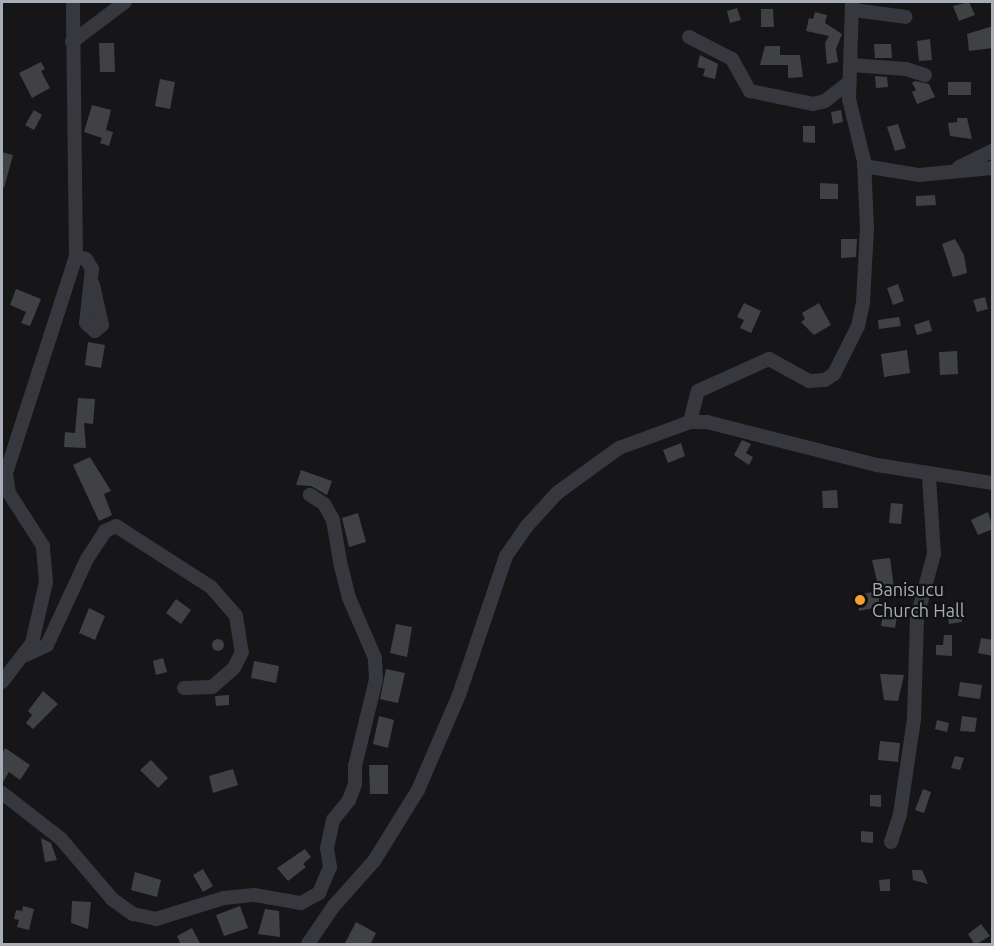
<!DOCTYPE html>
<html>
<head>
<meta charset="utf-8">
<style>
	body { margin:0 }
	#map { position:relative; width:994px; height:946px; overflow:hidden; background:#161618; font-family:Ubuntu,sans-serif }
	div>[style] { position:absolute }
	.building>* { inset:0; background:#404145 }
	.round { border-radius:50% }
	.minor>* { height:14px; margin:-7px; padding:0 7px; transform-origin:7px; border-radius:7px; background:#37383d }
	.dots>* { width:16px; height:16px; translate:-50% -50%; box-sizing:border-box; border:3px solid #111113; border-radius:50% }
	span { translate:-50% -50%; white-space:nowrap; text-align:center; line-height:1.15; -webkit-text-stroke:4.5px #111113; paint-order:stroke }
	.poi-label { font-size:18px; color:#a7aeb8 }
	.left { translate:0 -50%; text-align:left }
	.frame { position:absolute; inset:0; border:3px solid #a7aeb8; pointer-events:none }
</style>
</head>
<body>
<div id="map">
	<div class="building">
		<i style="clip-path:polygon(969px 2px,975px 15px,959px 21px,953px 6px)"></i>
		<i style="clip-path:polygon(737px 8px,741px 20px,730px 23px,727px 11px)"></i>
		<i style="clip-path:polygon(761px 9px,773px 9px,774px 27px,761px 27px)"></i>
		<i style="clip-path:polygon(815px 12px,827px 15px,825px 23px,842px 34px,836px 49px,838px 62px,827px 64px,825px 43px,829px 36px,806px 31px,809px 18px,813px 19px)"></i>
		<i style="clip-path:polygon(993px 26px,993px 48px,969px 51px,967px 34px)"></i>
		<i style="clip-path:polygon(930px 39px,932px 60px,919px 61px,917px 41px)"></i>
		<i style="clip-path:polygon(99px 43px,114px 43px,115px 72px,100px 72px)"></i>
		<i style="clip-path:polygon(874px 44px,891px 44px,892px 58px,875px 58px)"></i>
		<i style="clip-path:polygon(765px 46px,780px 46px,780px 55px,800px 55px,803px 77px,788px 78px,788px 65px,760px 65px)"></i>
		<i style="clip-path:polygon(700px 55px,718px 64px,715px 79px,703px 76px,705px 69px,697px 67px)"></i>
		<i style="clip-path:polygon(41px 62px,45px 69px,41px 71px,50px 88px,32px 98px,19px 73px)"></i>
		<i style="clip-path:polygon(875px 76px,887px 77px,888px 87px,876px 88px)"></i>
		<i style="clip-path:polygon(160px 79px,175px 82px,170px 109px,155px 106px)"></i>
		<i style="clip-path:polygon(915px 81px,929px 84px,935px 97px,917px 104px,912px 92px,916px 90px,912px 83px)"></i>
		<i style="clip-path:polygon(948px 82px,971px 82px,971px 95px,948px 95px)"></i>
		<i style="clip-path:polygon(92px 105px,111px 110px,106px 130px,113px 132px,109px 146px,100px 143px,102px 138px,84px 132px)"></i>
		<i style="clip-path:polygon(34px 110px,42px 115px,34px 130px,25px 125px)"></i>
		<i style="clip-path:polygon(841px 110px,843px 122px,833px 124px,831px 112px)"></i>
		<i style="clip-path:polygon(957px 118px,967px 118px,972px 139px,950px 136px,948px 123px,957px 122px)"></i>
		<i style="clip-path:polygon(898px 124px,906px 148px,895px 151px,887px 127px)"></i>
		<i style="clip-path:polygon(803px 126px,815px 126px,815px 143px,803px 142px)"></i>
		<i style="clip-path:polygon(2px 152px,13px 155px,4px 188px,2px 187px)"></i>
		<i style="clip-path:polygon(820px 183px,838px 184px,838px 199px,820px 199px)"></i>
		<i style="clip-path:polygon(935px 195px,936px 205px,916px 206px,916px 196px)"></i>
		<i style="clip-path:polygon(841px 239px,857px 239px,856px 257px,841px 258px)"></i>
		<i style="clip-path:polygon(955px 239px,964px 255px,967px 273px,953px 277px,942px 244px)"></i>
		<i style="clip-path:polygon(898px 284px,904px 301px,893px 305px,887px 288px)"></i>
		<i style="clip-path:polygon(16px 289px,41px 299px,30px 326px,21px 323px,26px 312px,10px 305px)"></i>
		<i style="clip-path:polygon(985px 297px,988px 309px,977px 312px,973px 300px)"></i>
		<i style="clip-path:polygon(744px 303px,761px 311px,751px 333px,740px 328px,744px 320px,737px 317px)"></i>
		<i style="clip-path:polygon(819px 303px,831px 325px,814px 335px,801px 322px,805px 319px,802px 313px)"></i>
		<i style="clip-path:polygon(899px 317px,901px 326px,879px 329px,878px 320px)"></i>
		<i style="clip-path:polygon(929px 320px,932px 331px,917px 335px,914px 325px)"></i>
		<i style="clip-path:polygon(88px 342px,105px 345px,101px 368px,85px 365px)"></i>
		<i style="clip-path:polygon(907px 350px,910px 373px,884px 377px,881px 354px)"></i>
		<i style="clip-path:polygon(957px 351px,958px 374px,940px 375px,939px 352px)"></i>
		<i style="clip-path:polygon(78px 398px,95px 399px,93px 424px,84px 423px,86px 448px,64px 447px,65px 432px,75px 433px)"></i>
		<i style="clip-path:polygon(742px 440px,751px 444px,746px 453px,753px 457px,749px 465px,734px 455px)"></i>
		<i style="clip-path:polygon(681px 443px,685px 456px,668px 463px,663px 450px)"></i>
		<i style="clip-path:polygon(90px 457px,111px 491px,104px 494px,112px 515px,99px 521px,73px 465px)"></i>
		<i style="clip-path:polygon(301px 470px,332px 481px,327px 495px,311px 486px,296px 485px)"></i>
		<i style="clip-path:polygon(837px 490px,838px 508px,823px 508px,822px 491px)"></i>
		<i style="clip-path:polygon(891px 503px,903px 504px,901px 524px,889px 523px)"></i>
		<i style="clip-path:polygon(988px 512px,993px 529px,978px 535px,971px 520px)"></i>
		<i style="clip-path:polygon(358px 513px,366px 542px,349px 547px,342px 518px)"></i>
		<i style="clip-path:polygon(890px 558px,894px 588px,880px 594px,872px 560px)"></i>
		<i style="clip-path:polygon(879px 591px,879px 607px,859px 611px,856px 595px)"></i>
		<i style="clip-path:polygon(176px 599px,191px 610px,181px 624px,166px 613px)"></i>
		<i style="clip-path:polygon(959px 604px,962px 622px,949px 624px,946px 607px)"></i>
		<i style="clip-path:polygon(89px 608px,105px 616px,95px 640px,79px 633px)"></i>
		<i style="clip-path:polygon(883px 615px,897px 617px,895px 628px,881px 626px)"></i>
		<i style="clip-path:polygon(396px 624px,412px 627px,407px 657px,390px 653px)"></i>
		<i style="clip-path:polygon(944px 635px,952px 635px,952px 656px,936px 655px,936px 645px,943px 645px)"></i>
		<i style="clip-path:polygon(981px 638px,993px 640px,993px 656px,978px 653px)"></i>
		<i class="round" style="left:212px;top:639px;width:12px;height:12px"></i>
		<i style="clip-path:polygon(163px 658px,167px 672px,156px 675px,153px 661px)"></i>
		<i style="clip-path:polygon(254px 661px,279px 666px,276px 683px,251px 678px)"></i>
		<i style="clip-path:polygon(386px 669px,405px 673px,398px 703px,380px 699px)"></i>
		<i style="clip-path:polygon(880px 674px,904px 675px,898px 701px,884px 700px)"></i>
		<i style="clip-path:polygon(960px 682px,982px 685px,980px 699px,958px 696px)"></i>
		<i style="clip-path:polygon(43px 691px,58px 704px,33px 729px,26px 723px,32px 715px,28px 711px)"></i>
		<i style="clip-path:polygon(229px 695px,229px 705px,216px 706px,215px 696px)"></i>
		<i style="clip-path:polygon(379px 716px,394px 720px,388px 748px,373px 744px)"></i>
		<i style="clip-path:polygon(962px 716px,977px 718px,975px 732px,960px 731px)"></i>
		<i style="clip-path:polygon(937px 720px,949px 723px,947px 732px,935px 729px)"></i>
		<i style="clip-path:polygon(880px 741px,900px 743px,898px 762px,878px 760px)"></i>
		<i style="clip-path:polygon(5px 748px,30px 765px,20px 780px,9px 772px,2px 784px,2px 754px)"></i>
		<i style="clip-path:polygon(955px 756px,964px 758px,960px 770px,951px 768px)"></i>
		<i style="clip-path:polygon(151px 760px,168px 778px,158px 788px,140px 770px)"></i>
		<i style="clip-path:polygon(369px 765px,388px 765px,388px 794px,370px 794px)"></i>
		<i style="clip-path:polygon(233px 769px,238px 785px,213px 793px,209px 776px)"></i>
		<i style="clip-path:polygon(923px 789px,931px 792px,924px 813px,915px 810px)"></i>
		<i style="clip-path:polygon(870px 795px,881px 795px,881px 807px,870px 806px)"></i>
		<i style="clip-path:polygon(861px 831px,873px 832px,873px 843px,861px 842px)"></i>
		<i style="clip-path:polygon(41px 838px,51px 843px,57px 860px,45px 862px)"></i>
		<i style="clip-path:polygon(305px 849px,311px 857px,303px 864px,306px 867px,288px 881px,277px 868px)"></i>
		<i style="clip-path:polygon(203px 869px,213px 886px,203px 892px,193px 875px)"></i>
		<i style="clip-path:polygon(912px 870px,922px 870px,928px 884px,913px 880px)"></i>
		<i style="clip-path:polygon(135px 872px,161px 880px,157px 897px,131px 890px)"></i>
		<i style="clip-path:polygon(890px 879px,890px 891px,880px 891px,879px 880px)"></i>
		<i style="clip-path:polygon(72px 901px,91px 902px,88px 929px,71px 923px)"></i>
		<i style="clip-path:polygon(23px 906px,34px 909px,29px 930px,17px 927px,19px 920px,14px 919px,16px 910px,22px 911px)"></i>
		<i style="clip-path:polygon(240px 906px,248px 928px,224px 936px,216px 915px)"></i>
		<i style="clip-path:polygon(265px 909px,279px 911px,280px 937px,258px 934px)"></i>
		<i style="clip-path:polygon(356px 922px,376px 933px,370px 945px,344px 945px)"></i>
		<i style="clip-path:polygon(981px 924px,990px 936px,975px 945px,968px 934px)"></i>
		<i style="clip-path:polygon(192px 928px,201px 945px,181px 945px,177px 936px)"></i>
	</div>
	<div class="minor">
		<i style="left:853px;top:10px;width:53px;rotate:7.5deg"></i>
		<i style="left:689px;top:37px;width:48px;rotate:27.1deg"></i>
		<i style="left:732px;top:59px;width:37px;rotate:61deg"></i>
		<i style="left:750px;top:91px;width:64px;rotate:11.7deg"></i>
		<i style="left:813px;top:104px;width:12px;rotate:-14deg"></i>
		<i style="left:825px;top:101px;width:31px;rotate:-38deg"></i>
		<i style="left:72px;top:42px;width:66px;rotate:-37deg"></i>
		<i style="left:851px;top:65px;width:55px;rotate:4.2deg"></i>
		<i style="left:906px;top:69px;width:20px;rotate:18deg"></i>
		<i style="left:864px;top:166px;width:56px;rotate:9.3deg"></i>
		<i style="left:919px;top:175px;width:73px;rotate:-5.5deg"></i>
		<i style="left:959px;top:167px;width:37px;rotate:-26deg"></i>
		<i style="left:76px;top:256px;width:10px;rotate:17deg"></i>
		<i style="left:86px;top:259px;width:12px;rotate:59deg"></i>
		<i style="left:92px;top:269px;width:54px;rotate:96.3deg"></i>
		<i style="left:86px;top:323px;width:12px;rotate:42deg"></i>
		<i style="left:95px;top:331px;width:9px;rotate:-41deg"></i>
		<i style="left:102px;top:325px;width:41px;rotate:-102.7deg"></i>
		<i style="left:690px;top:422px;width:32px;rotate:-76deg"></i>
		<i style="left:698px;top:391px;width:78px;rotate:-24.3deg"></i>
		<i style="left:769px;top:359px;width:46px;rotate:28.8deg"></i>
		<i style="left:809px;top:381px;width:16px;rotate:-4deg"></i>
		<i style="left:825px;top:380px;width:11px;rotate:-34deg"></i>
		<i style="left:834px;top:374px;width:54px;rotate:-63.4deg"></i>
		<i style="left:858px;top:326px;width:25px;rotate:-78deg"></i>
		<i style="left:863px;top:302px;width:73px;rotate:-86.9deg"></i>
		<i style="left:867px;top:229px;width:68px;rotate:-92.5deg"></i>
		<i style="left:864px;top:161px;width:64px;rotate:-103.6deg"></i>
		<i style="left:849px;top:99px;width:97px;rotate:-88.2deg"></i>
		<i style="left:26px;top:655px;width:23px;rotate:-25deg"></i>
		<i style="left:47px;top:645px;width:95px;rotate:-65.1deg"></i>
		<i style="left:87px;top:559px;width:33px;rotate:-57deg"></i>
		<i style="left:105px;top:531px;width:12px;rotate:-24deg"></i>
		<i style="left:116px;top:526px;width:113px;rotate:32.7deg"></i>
		<i style="left:211px;top:587px;width:38px;rotate:49deg"></i>
		<i style="left:236px;top:616px;width:36px;rotate:81deg"></i>
		<i style="left:242px;top:652px;width:18px;rotate:117deg"></i>
		<i style="left:234px;top:668px;width:29px;rotate:139deg"></i>
		<i style="left:212px;top:687px;width:28px;rotate:178deg"></i>
		<i style="left:2px;top:682px;width:49px;rotate:-52.4deg"></i>
		<i style="left:32px;top:643px;width:63px;rotate:-77.1deg"></i>
		<i style="left:46px;top:582px;width:36px;rotate:-95deg"></i>
		<i style="left:43px;top:546px;width:63px;rotate:-122.7deg"></i>
		<i style="left:9px;top:493px;width:20px;rotate:-99deg"></i>
		<i style="left:6px;top:473px;width:228px;rotate:-72.1deg"></i>
		<i style="left:76px;top:256px;width:254px;rotate:-90.7deg"></i>
		<i style="left:2px;top:793px;width:75px;rotate:37.9deg"></i>
		<i style="left:61px;top:839px;width:79px;rotate:49.6deg"></i>
		<i style="left:112px;top:899px;width:26px;rotate:36deg"></i>
		<i style="left:133px;top:914px;width:24px;rotate:12deg"></i>
		<i style="left:156px;top:919px;width:71px;rotate:-17.2deg"></i>
		<i style="left:224px;top:898px;width:30px;rotate:-6deg"></i>
		<i style="left:254px;top:895px;width:48px;rotate:9.7deg"></i>
		<i style="left:301px;top:903px;width:21px;rotate:-29deg"></i>
		<i style="left:319px;top:893px;width:28px;rotate:-67deg"></i>
		<i style="left:330px;top:867px;width:19px;rotate:-99deg"></i>
		<i style="left:327px;top:848px;width:29px;rotate:-78deg"></i>
		<i style="left:333px;top:820px;width:26px;rotate:-51deg"></i>
		<i style="left:349px;top:800px;width:17px;rotate:-69deg"></i>
		<i style="left:355px;top:784px;width:18px;rotate:-90deg"></i>
		<i style="left:355px;top:766px;width:89px;rotate:-76.4deg"></i>
		<i style="left:376px;top:679px;width:21px;rotate:-93deg"></i>
		<i style="left:375px;top:658px;width:65px;rotate:-113.4deg"></i>
		<i style="left:349px;top:598px;width:32px;rotate:-104deg"></i>
		<i style="left:341px;top:567px;width:48px;rotate:-99.7deg"></i>
		<i style="left:333px;top:520px;width:18px;rotate:-119deg"></i>
		<i style="left:324px;top:504px;width:17px;rotate:-147deg"></i>
		<i style="left:891px;top:842px;width:29px;rotate:-72deg"></i>
		<i style="left:900px;top:814px;width:96px;rotate:-81.6deg"></i>
		<i style="left:914px;top:719px;width:102px;rotate:-88.3deg"></i>
		<i style="left:917px;top:617px;width:65px;rotate:-74.9deg"></i>
		<i style="left:934px;top:554px;width:78px;rotate:-93.7deg"></i>
		<i style="left:308px;top:944px;width:45px;rotate:-56deg"></i>
		<i style="left:333px;top:907px;width:62px;rotate:-48.3deg"></i>
		<i style="left:374px;top:861px;width:84px;rotate:-58.2deg"></i>
		<i style="left:418px;top:790px;width:103px;rotate:-66.7deg"></i>
		<i style="left:459px;top:695px;width:147px;rotate:-71.3deg"></i>
		<i style="left:506px;top:556px;width:35px;rotate:-55deg"></i>
		<i style="left:526px;top:527px;width:46px;rotate:-47.6deg"></i>
		<i style="left:557px;top:493px;width:77px;rotate:-36deg"></i>
		<i style="left:619px;top:448px;width:76px;rotate:-20.1deg"></i>
		<i style="left:690px;top:422px;width:17px"></i>
		<i style="left:707px;top:422px;width:175px;rotate:14.2deg"></i>
		<i style="left:877px;top:465px;width:116px;rotate:8.9deg"></i>
	</div>
	<div class="dots">
		<i style="left:860px;top:600px;background:#f89f2e"></i>
	</div>
	<div class="poi-label">
		<span class="left" style="left:872px;top:600px">Banisucu<br>Church Hall</span>
	</div>
	<div class="frame"></div>
</div>
</body>
</html>
